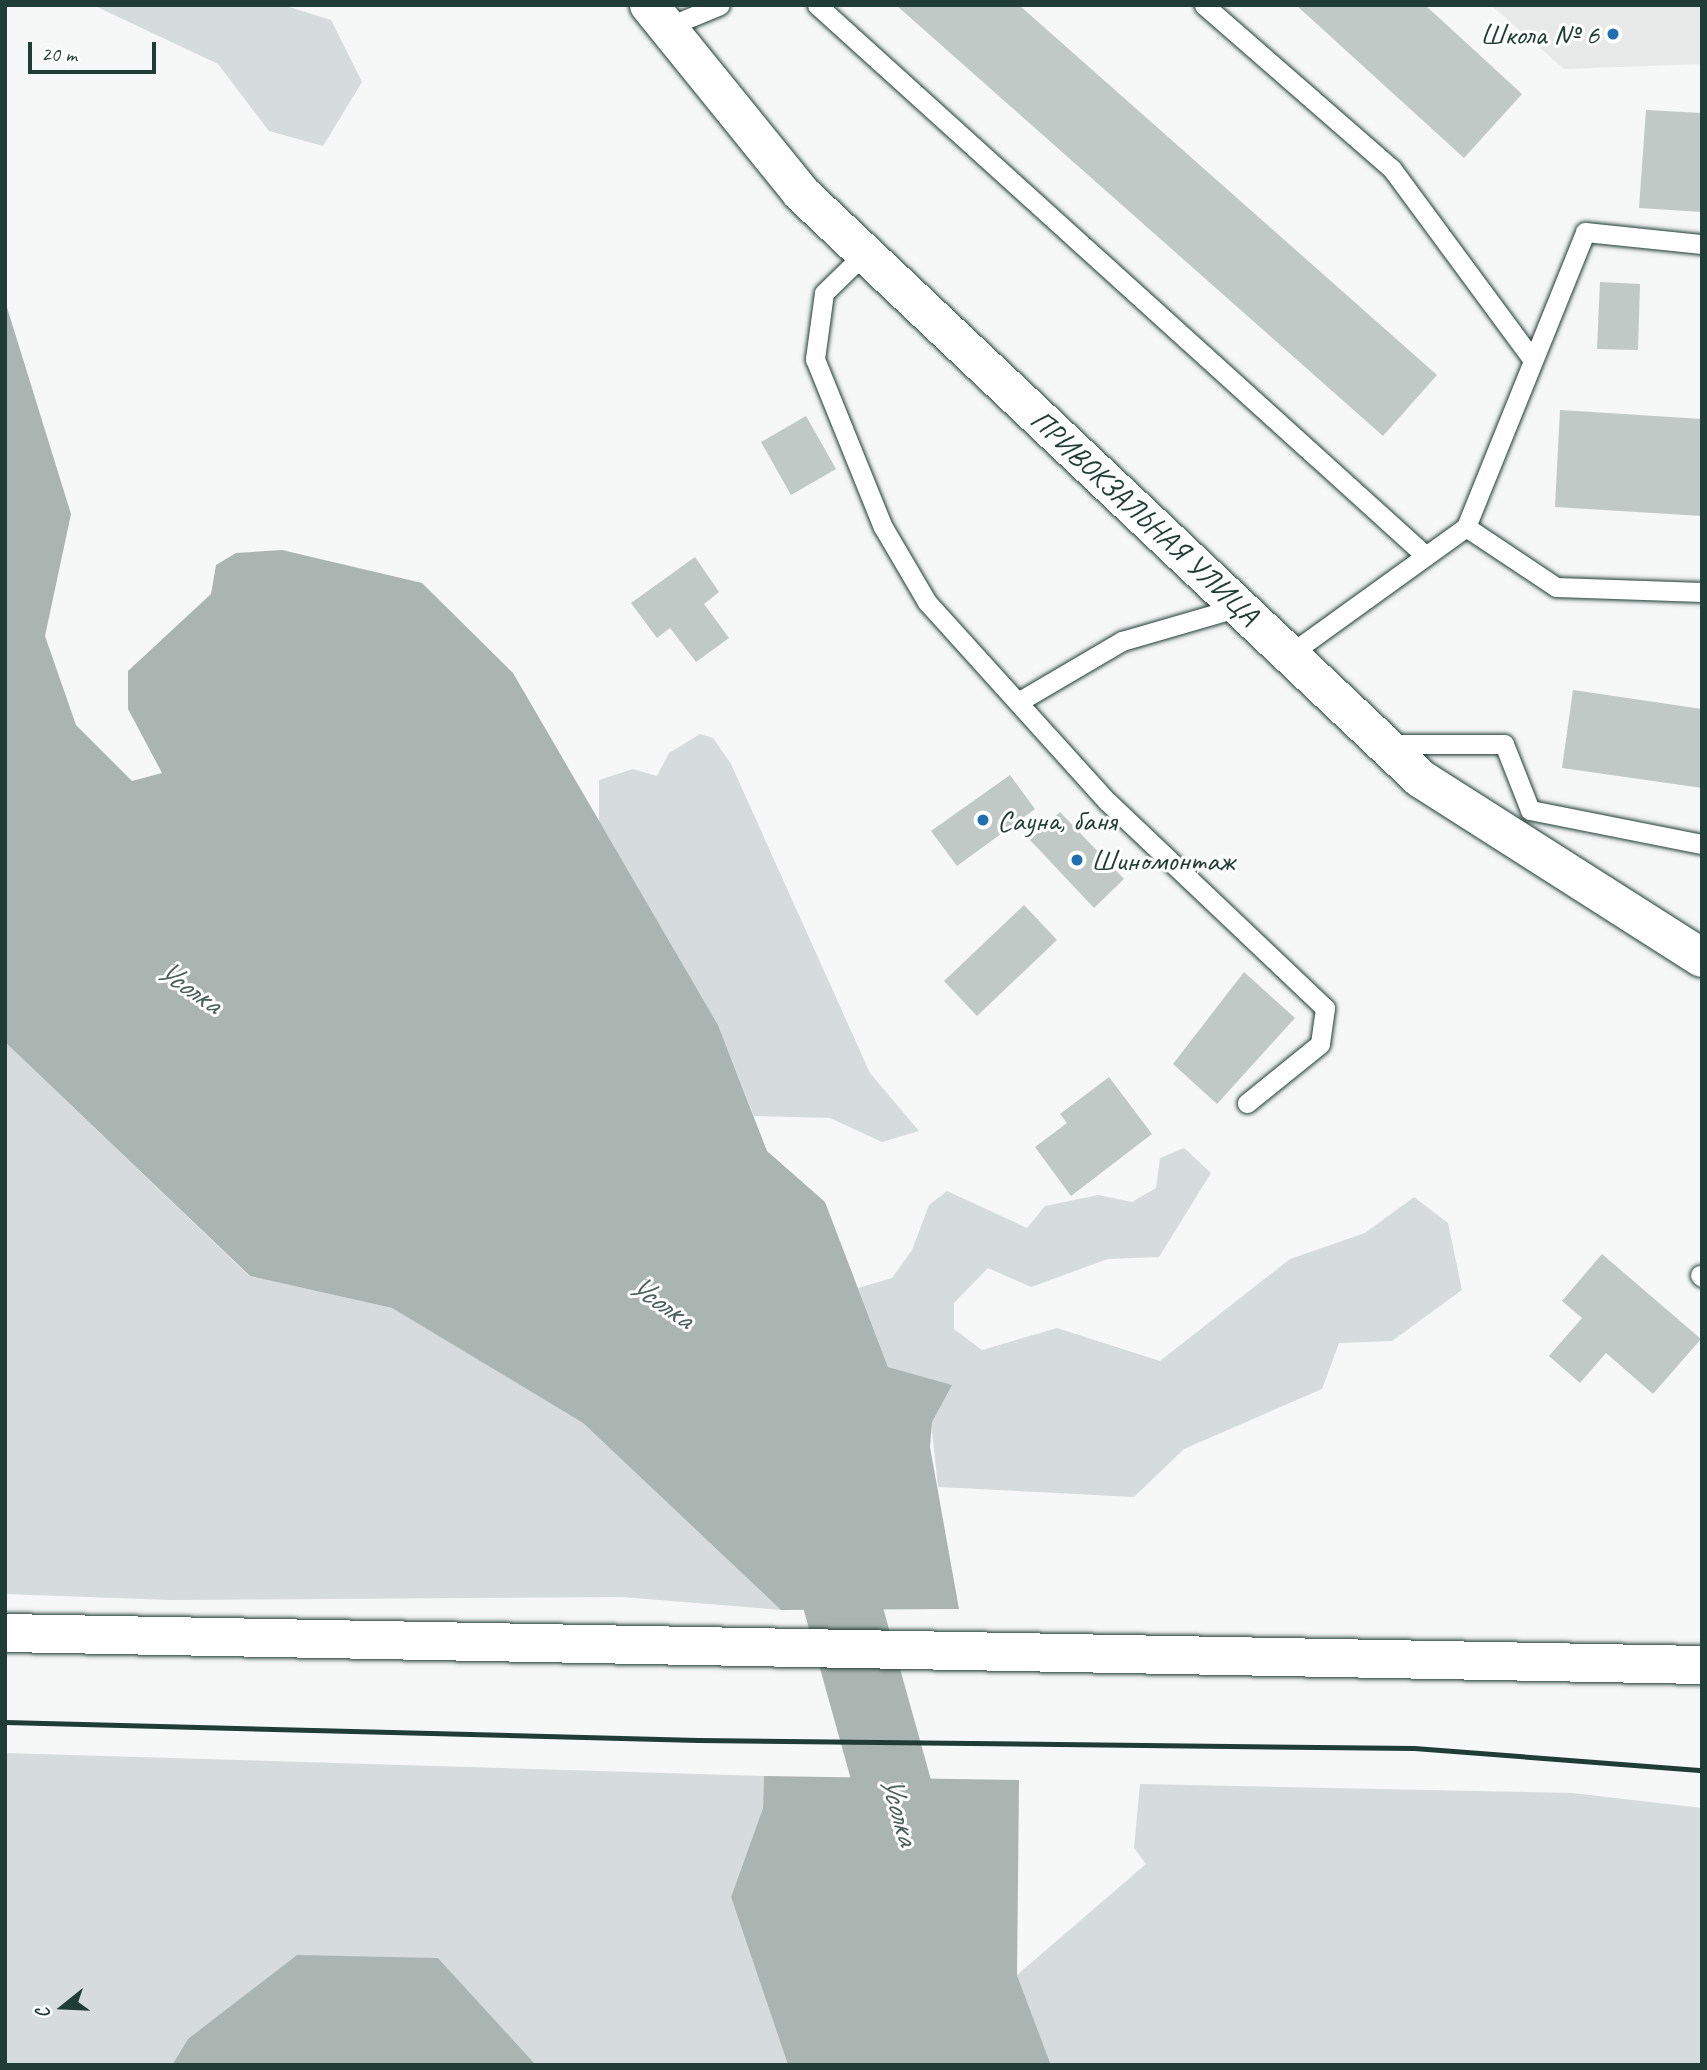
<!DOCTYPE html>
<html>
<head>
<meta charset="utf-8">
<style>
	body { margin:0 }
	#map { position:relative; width:1707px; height:2070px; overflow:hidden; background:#f6f7f7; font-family:Caveat,sans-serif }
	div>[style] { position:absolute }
	.built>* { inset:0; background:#e6e9e8 }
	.green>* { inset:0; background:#d6dcdb }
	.water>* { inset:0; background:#aab5b1 }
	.river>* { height:77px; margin:-38.5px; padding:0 38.5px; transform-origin:38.5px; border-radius:38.5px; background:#aab5b1 }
	.building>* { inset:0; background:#c0c9c6 }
	.roads { filter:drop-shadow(0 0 2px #1f3d34) drop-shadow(0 0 2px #1f3d34) }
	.service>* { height:19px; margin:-9.5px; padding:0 9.5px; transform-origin:9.5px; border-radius:9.5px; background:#fff }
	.minor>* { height:38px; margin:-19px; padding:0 19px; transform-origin:19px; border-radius:19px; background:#fff }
	.secondary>* { height:38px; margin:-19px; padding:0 19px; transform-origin:19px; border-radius:19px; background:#fff }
	.rail>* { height:5px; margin:-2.5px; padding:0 2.5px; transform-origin:2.5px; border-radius:2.5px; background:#1f3d34 }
	.dots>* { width:19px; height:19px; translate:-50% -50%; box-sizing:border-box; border:4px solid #fff; border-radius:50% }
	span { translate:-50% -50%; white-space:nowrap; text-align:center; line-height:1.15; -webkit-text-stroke:6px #fff; paint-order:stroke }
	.poi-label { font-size:30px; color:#1f3d34 }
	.right { translate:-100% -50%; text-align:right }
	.left { translate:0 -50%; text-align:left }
	.street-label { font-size:30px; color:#1f3d34 }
	.water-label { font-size:32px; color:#49615a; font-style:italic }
	.frame { position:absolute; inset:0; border:7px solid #1f3d34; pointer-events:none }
	.north { position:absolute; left:28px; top:1972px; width:70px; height:70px; -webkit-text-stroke:5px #fff; paint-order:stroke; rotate:252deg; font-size:19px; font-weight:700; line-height:28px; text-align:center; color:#1f3d34 }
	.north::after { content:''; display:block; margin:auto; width:24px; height:32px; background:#1f3d34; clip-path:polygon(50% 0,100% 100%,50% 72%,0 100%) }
	.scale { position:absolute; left:28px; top:42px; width:128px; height:32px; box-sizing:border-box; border:4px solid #1f3d34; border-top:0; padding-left:9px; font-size:21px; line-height:24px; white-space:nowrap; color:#1f3d34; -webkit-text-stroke:5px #fff; paint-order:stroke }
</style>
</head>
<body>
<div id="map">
	<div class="built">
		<i style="clip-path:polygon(1491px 5px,1702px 5px,1702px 64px,1564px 69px)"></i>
	</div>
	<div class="green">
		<i style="clip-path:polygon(93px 5px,283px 5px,331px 20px,362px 82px,323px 146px,269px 131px,218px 64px)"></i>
		<i style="clip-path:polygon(700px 734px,713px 738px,731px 764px,870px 1073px,919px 1131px,882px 1142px,830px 1118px,754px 1116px,718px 1025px,599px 821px,599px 780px,633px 769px,657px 776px,669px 753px)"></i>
		<i style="clip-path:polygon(5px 1042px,249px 1276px,392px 1308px,583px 1423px,781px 1610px,622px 1597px,171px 1600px,5px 1594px)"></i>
		<i style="clip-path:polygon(1184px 1148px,1211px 1173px,1159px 1257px,1108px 1259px,1031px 1287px,988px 1268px,954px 1303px,954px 1329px,982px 1350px,1057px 1328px,1160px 1361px,1290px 1259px,1365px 1233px,1414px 1197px,1448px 1223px,1462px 1290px,1392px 1341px,1339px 1343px,1322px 1389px,1184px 1449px,1134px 1497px,938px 1487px,931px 1422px,951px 1385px,888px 1367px,858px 1288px,892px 1278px,912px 1250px,929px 1205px,947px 1191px,1027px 1228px,1045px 1206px,1098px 1195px,1132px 1202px,1156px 1188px,1160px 1158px)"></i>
		<i style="clip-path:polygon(5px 1753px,764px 1776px,763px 1808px,731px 1897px,788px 2065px,536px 2065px,438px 1958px,188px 2039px,172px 2065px,5px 2065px)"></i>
		<i style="clip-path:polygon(1140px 1784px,1572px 1793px,1702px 1808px,1702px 2065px,1051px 2065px,1017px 1975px,1146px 1864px,1134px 1848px)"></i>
	</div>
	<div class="water">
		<i style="clip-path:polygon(5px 301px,71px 514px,45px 636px,76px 725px,132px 781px,162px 773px,128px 709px,128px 671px,211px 594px,216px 565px,236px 553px,282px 550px,422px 583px,513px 673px,718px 1025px,767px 1151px,825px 1202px,888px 1367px,952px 1385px,932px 1422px,930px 1447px,959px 1609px,781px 1610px,583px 1423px,392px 1308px,250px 1276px,5px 1042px)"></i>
		<i style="clip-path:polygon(764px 1776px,1019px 1780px,1017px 1975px,1051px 2065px,788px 2065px,731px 1897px,763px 1808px)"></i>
		<i style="clip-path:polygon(297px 1955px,438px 1958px,536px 2065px,172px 2065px,188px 2039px)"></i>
	</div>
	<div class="river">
		<i style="left:815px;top:1508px;width:578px;rotate:74.45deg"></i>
	</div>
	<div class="building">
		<i style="clip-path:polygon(896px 5px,1019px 5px,1437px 375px,1383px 436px)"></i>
		<i style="clip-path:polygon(1296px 5px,1425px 5px,1522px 94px,1464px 158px)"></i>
		<i style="clip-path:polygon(1646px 110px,1702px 113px,1702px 212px,1639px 208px)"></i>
		<i style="clip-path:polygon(1600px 282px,1640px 284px,1638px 350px,1597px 349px)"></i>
		<i style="clip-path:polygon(1560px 410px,1702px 419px,1702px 516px,1555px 507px)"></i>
		<i style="clip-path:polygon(806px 416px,836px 469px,791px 495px,761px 442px)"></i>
		<i style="clip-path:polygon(695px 557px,719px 592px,704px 604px,729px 638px,696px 662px,670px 628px,657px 638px,631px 603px)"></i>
		<i style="clip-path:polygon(1573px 690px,1702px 709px,1702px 788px,1562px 768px)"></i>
		<i style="clip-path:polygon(1010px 775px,1035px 809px,957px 866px,931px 831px)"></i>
		<i style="clip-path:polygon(1060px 812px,1124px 879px,1094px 908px,1030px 840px)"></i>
		<i style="clip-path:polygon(1024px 905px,1057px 940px,977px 1016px,944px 981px)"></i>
		<i style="clip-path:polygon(1244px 972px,1295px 1018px,1217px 1104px,1173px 1064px)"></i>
		<i style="clip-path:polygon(1109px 1077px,1152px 1134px,1071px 1196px,1035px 1147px,1067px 1123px,1060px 1114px)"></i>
		<i style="clip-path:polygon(1602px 1254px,1701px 1339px,1653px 1394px,1606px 1353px,1580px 1383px,1549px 1356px,1582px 1318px,1562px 1301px)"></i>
	</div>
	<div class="roads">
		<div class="service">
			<i style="left:817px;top:5px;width:821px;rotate:42.14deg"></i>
			<i style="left:1204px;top:5px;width:249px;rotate:41.1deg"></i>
			<i style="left:1392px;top:169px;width:237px;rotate:53.6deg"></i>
			<i style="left:667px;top:27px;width:57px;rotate:-22.5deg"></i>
			<i style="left:865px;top:253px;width:57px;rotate:135.7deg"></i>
			<i style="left:824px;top:293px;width:67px;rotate:97.8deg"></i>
			<i style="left:815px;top:359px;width:181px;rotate:68deg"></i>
			<i style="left:883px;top:527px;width:87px;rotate:59.6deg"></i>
			<i style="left:927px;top:602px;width:270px;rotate:47.9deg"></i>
			<i style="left:1108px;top:802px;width:299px;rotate:43.5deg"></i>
			<i style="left:1325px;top:1008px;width:36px;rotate:98deg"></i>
			<i style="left:1320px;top:1044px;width:94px;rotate:141.1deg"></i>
			<i style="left:1466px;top:527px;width:108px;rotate:33.7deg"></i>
			<i style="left:1556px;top:587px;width:146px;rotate:2deg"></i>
			<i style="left:1290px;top:654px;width:217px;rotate:-35.8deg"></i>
			<i style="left:1466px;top:527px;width:318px;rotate:-68deg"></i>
			<i style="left:1585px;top:232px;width:118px;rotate:5.9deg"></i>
			<i style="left:1018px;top:702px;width:121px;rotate:-30.4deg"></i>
			<i style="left:1122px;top:641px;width:122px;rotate:-16.2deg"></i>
			<i style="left:1386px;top:744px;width:118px"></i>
			<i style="left:1504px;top:744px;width:71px;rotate:68.5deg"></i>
			<i style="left:1530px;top:810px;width:175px;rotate:11.2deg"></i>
			<i style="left:1700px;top:1275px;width:3px;rotate:45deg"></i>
		</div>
		<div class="minor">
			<i style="left:649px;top:5px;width:242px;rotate:51deg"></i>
			<i style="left:801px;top:193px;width:853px;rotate:43.39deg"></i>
			<i style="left:1421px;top:779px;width:333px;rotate:32.5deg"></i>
		</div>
		<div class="secondary">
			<i style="left:5px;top:1633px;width:1697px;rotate:1.08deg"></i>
		</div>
	</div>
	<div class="rail">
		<i style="left:5px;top:1722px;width:693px;rotate:1.49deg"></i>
		<i style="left:698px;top:1740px;width:716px;rotate:0.64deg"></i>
		<i style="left:1414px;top:1748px;width:289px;rotate:4.4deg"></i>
	</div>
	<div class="dots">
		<i style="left:1613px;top:34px;background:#1f6fb2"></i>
		<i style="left:983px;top:820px;background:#1f6fb2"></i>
		<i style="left:1077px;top:860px;background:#1f6fb2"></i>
	</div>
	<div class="poi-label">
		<span class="right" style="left:1599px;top:34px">Школа № 6</span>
		<span class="left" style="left:997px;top:820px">Сауна, баня</span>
		<span class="left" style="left:1091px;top:860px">Шиномонтаж</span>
	</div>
	<div class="street-label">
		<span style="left:1145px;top:517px;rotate:43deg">ПРИВОКЗАЛЬНАЯ УЛИЦА</span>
	</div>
	<div class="water-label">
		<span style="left:189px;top:987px;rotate:34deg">Усолка</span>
		<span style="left:661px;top:1302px;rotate:34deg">Усолка</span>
		<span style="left:899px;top:1810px;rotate:74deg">Усолка</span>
	</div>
	<div class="frame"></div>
	<div class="north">С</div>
	<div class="scale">20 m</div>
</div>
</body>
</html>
